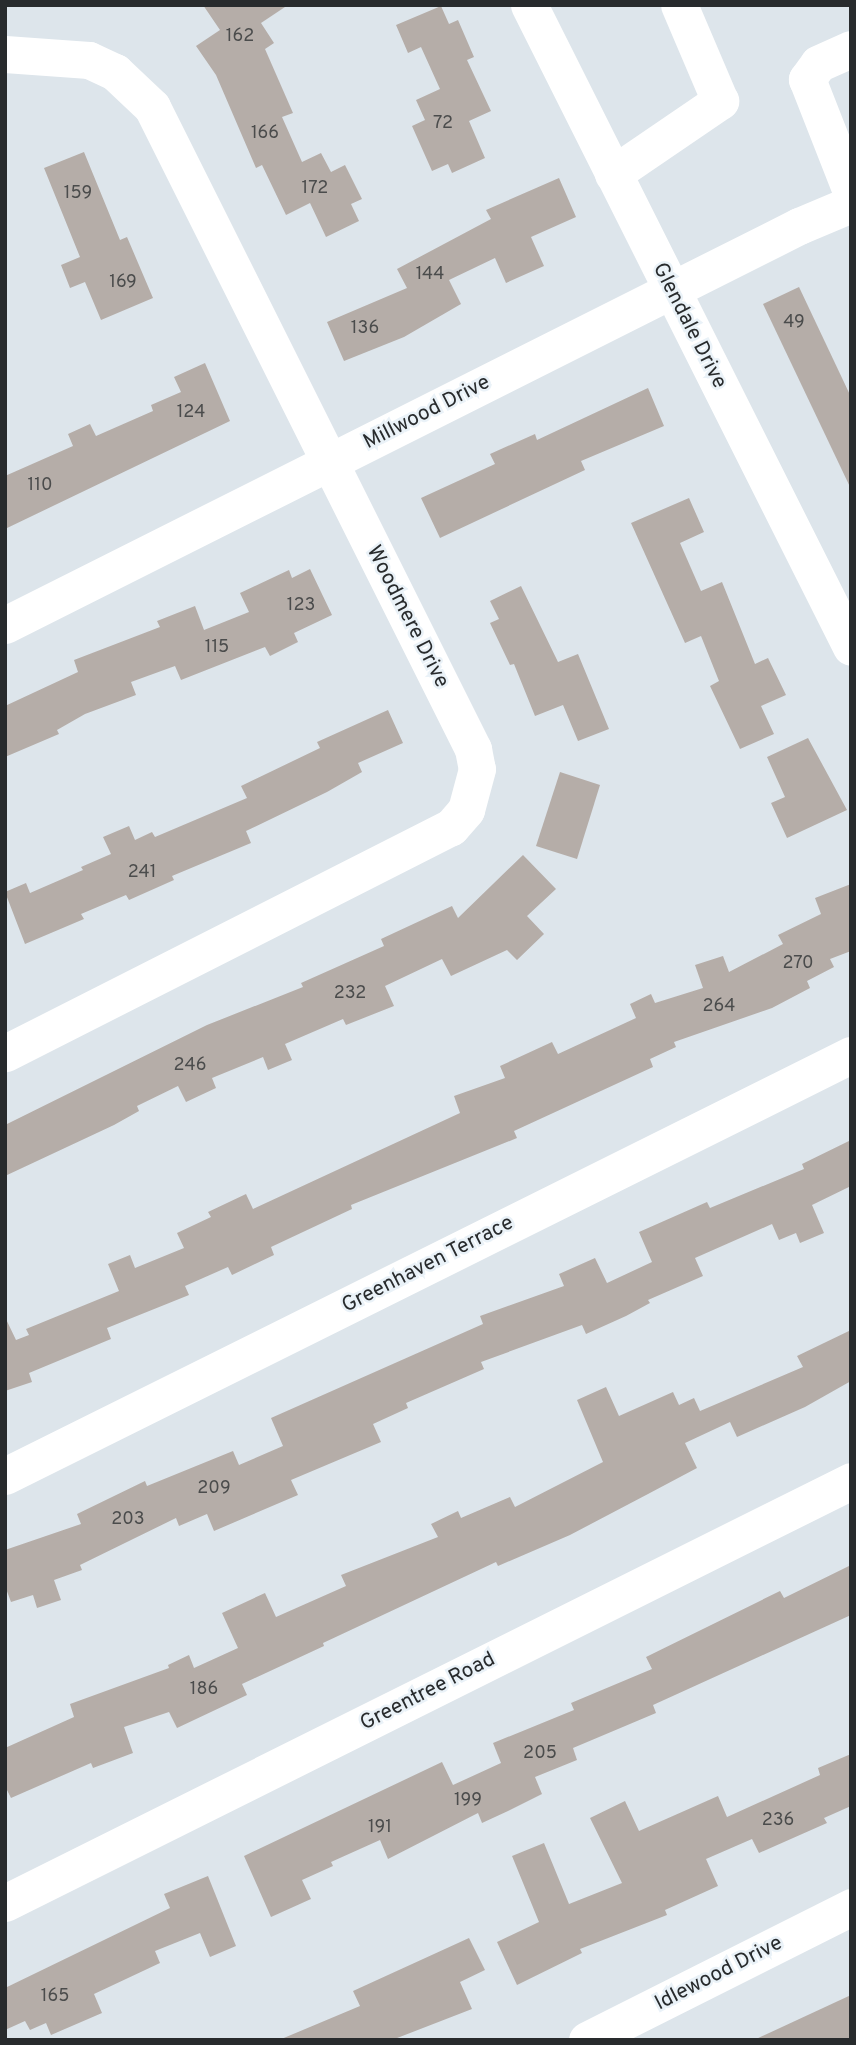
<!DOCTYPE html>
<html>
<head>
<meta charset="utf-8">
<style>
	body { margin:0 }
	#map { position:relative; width:856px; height:2045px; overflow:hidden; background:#dde5eb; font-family:Overpass,sans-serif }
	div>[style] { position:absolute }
	.building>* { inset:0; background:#b5ada8 }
	.minor>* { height:37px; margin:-18.5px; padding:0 18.5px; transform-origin:18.5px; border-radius:18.5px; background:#fff }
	span { translate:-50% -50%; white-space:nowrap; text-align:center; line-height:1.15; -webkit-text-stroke:5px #eaf2f8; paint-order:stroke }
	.number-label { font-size:18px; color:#4b4c4c }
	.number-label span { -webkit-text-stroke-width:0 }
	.street-label { font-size:21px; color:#282b2d }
	.frame { position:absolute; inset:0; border:7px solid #282b2d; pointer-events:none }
</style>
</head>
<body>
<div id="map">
	<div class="building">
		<i style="clip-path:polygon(203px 5px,288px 5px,261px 23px,274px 43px,265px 49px,293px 113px,282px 117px,302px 162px,321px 153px,331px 172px,345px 165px,362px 199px,351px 204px,359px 221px,326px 237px,310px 203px,286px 215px,262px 165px,256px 168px,216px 75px,196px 46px,220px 30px)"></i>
		<i style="clip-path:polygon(441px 6px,449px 24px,458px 20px,474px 57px,467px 60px,491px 111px,469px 121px,485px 158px,452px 173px,448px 164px,432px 171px,412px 126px,425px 120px,416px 100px,440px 89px,421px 47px,408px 53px,396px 25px)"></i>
		<i style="clip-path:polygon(84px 152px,120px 240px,127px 237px,153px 298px,101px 320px,85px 282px,70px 288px,61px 265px,80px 257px,44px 168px)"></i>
		<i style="clip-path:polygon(559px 178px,576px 217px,531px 237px,544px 266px,506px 283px,495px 258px,449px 280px,461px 304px,404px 337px,344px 361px,327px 322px,407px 288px,397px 269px,491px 219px,486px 210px)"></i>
		<i style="clip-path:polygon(799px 287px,851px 397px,851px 489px,763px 304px)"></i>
		<i style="clip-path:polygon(205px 363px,230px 421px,5px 529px,5px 476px,73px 446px,68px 434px,90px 424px,96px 436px,153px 411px,151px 405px,181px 392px,174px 377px)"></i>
		<i style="clip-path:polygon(648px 388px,664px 426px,581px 461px,585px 470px,440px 538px,421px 498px,495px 464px,490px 454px,535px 434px,537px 440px)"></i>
		<i style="clip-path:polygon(689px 498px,704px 532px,680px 543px,701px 591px,722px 582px,755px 664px,768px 658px,786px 695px,761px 706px,774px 734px,740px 749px,710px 686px,719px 681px,701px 636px,685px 643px,631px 523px)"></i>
		<i style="clip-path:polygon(310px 569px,332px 615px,294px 633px,298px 642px,270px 656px,265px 647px,181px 680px,175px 666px,131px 682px,136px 695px,85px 714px,57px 730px,59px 734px,5px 757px,5px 706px,78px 672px,74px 660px,160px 627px,157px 621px,195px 606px,204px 630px,249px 612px,240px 593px,289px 570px,292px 578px)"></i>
		<i style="clip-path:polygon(521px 586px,558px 662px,578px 654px,609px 729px,578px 741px,563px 705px,535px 716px,514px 664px,510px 665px,490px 623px,499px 619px,490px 601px)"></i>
		<i style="clip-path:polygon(388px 710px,403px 743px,358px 763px,362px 772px,327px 792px,246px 831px,251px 843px,172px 876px,174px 880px,129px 900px,126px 895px,81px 914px,84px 919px,25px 944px,5px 892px,26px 883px,30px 893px,83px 870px,81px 867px,111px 854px,103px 837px,129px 826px,135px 840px,152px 832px,155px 837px,247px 798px,241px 786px,320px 748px,317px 742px)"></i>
		<i style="clip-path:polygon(808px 738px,847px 810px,787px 838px,771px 803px,785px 797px,767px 757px)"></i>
		<i style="clip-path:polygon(560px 772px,600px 785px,577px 859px,536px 846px)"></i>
		<i style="clip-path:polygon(523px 855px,556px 889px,527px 916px,544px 934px,517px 960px,507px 950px,451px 976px,442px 959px,385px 986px,394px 1006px,346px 1025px,343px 1019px,285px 1044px,292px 1060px,268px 1070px,263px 1057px,212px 1078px,216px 1088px,186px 1102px,178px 1086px,137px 1106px,139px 1111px,114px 1125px,5px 1176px,5px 1125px,207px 1025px,303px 987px,301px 983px,384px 946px,381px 939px,452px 906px,458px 918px)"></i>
		<i style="clip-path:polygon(851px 884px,851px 951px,830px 959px,834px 967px,807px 981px,810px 988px,772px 1008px,674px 1042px,676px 1047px,650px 1059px,653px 1067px,514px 1131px,517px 1138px,351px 1205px,352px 1209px,271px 1247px,274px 1255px,232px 1275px,228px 1267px,185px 1286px,189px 1295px,107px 1328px,111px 1339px,29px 1373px,32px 1382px,5px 1391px,5px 1317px,16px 1340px,29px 1335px,26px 1329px,119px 1291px,108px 1264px,130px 1255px,135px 1268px,184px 1248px,177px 1233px,211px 1217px,208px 1212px,246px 1194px,253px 1209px,460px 1113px,454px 1096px,505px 1078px,500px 1066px,552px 1042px,558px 1054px,636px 1018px,630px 1004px,651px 994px,655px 1003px,703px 988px,695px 965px,723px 956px,729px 972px,783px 944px,778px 935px,821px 914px,815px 898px)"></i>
		<i style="clip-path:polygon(851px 1140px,851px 1186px,812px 1205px,824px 1233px,800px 1243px,796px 1233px,779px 1240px,772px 1224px,695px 1258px,703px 1276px,648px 1300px,650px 1303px,626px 1316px,586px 1334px,582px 1325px,481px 1362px,484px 1369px,406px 1403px,408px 1408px,373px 1424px,381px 1442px,291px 1480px,298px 1495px,214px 1531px,207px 1514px,179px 1526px,176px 1518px,80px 1565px,82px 1570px,54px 1580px,61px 1600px,37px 1608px,33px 1595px,11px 1602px,5px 1586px,5px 1550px,81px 1524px,77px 1514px,145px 1481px,147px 1486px,233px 1451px,239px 1465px,283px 1446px,271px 1418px,483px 1324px,480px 1316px,564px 1286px,559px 1274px,595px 1258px,607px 1283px,652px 1262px,639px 1232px,707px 1202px,710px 1208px,804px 1169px,802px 1164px)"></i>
		<i style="clip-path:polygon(851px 1330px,851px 1381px,805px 1407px,737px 1437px,730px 1422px,685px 1443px,697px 1468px,648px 1494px,570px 1535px,498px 1566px,496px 1562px,323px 1643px,324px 1646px,242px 1684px,247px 1695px,177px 1728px,169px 1712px,124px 1727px,133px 1753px,93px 1768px,91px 1763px,11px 1798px,5px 1786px,5px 1748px,74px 1717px,70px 1704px,169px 1668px,168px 1665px,189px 1655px,194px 1668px,238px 1648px,222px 1613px,265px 1593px,276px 1617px,346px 1586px,341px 1575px,438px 1537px,431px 1524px,458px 1511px,461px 1518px,510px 1497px,515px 1507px,603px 1462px,577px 1400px,606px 1387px,619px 1416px,673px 1392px,679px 1405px,694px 1398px,700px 1411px,803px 1367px,797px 1356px)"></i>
		<i style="clip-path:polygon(851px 1565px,851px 1615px,653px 1705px,656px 1713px,573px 1748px,577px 1760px,535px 1777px,542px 1794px,508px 1811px,482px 1823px,478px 1813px,388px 1859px,380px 1840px,331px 1862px,333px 1866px,302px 1880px,311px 1899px,271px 1917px,244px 1856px,442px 1762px,453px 1785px,501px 1763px,493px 1743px,574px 1710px,571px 1703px,652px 1669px,646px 1657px,780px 1591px,784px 1598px)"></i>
		<i style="clip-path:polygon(851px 1754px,851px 1806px,824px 1818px,827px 1823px,759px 1853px,752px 1839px,706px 1859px,718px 1886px,665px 1910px,667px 1915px,580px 1949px,582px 1953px,517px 1985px,497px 1942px,539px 1922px,512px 1856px,544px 1843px,569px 1904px,622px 1883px,590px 1818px,625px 1801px,639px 1831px,718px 1796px,727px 1817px,820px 1775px,818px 1768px)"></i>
		<i style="clip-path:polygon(208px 1876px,236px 1946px,210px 1957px,200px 1933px,155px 1951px,160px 1963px,94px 1994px,102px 2013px,51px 2035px,46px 2023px,30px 2030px,25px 2021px,5px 2030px,5px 1988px,170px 1908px,164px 1894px)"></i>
		<i style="clip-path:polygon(469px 1938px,485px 1970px,460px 1982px,472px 2009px,392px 2040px,279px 2040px,360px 2006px,353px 1991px)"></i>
		<i style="clip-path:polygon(851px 1995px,851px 2040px,754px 2040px)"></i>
	</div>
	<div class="minor">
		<i style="left:529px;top:5px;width:718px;rotate:63.36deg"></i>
		<i style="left:851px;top:49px;width:36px;rotate:156deg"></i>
		<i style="left:818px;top:64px;width:19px;rotate:126deg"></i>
		<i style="left:807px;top:79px;width:120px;rotate:68.6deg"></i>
		<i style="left:5px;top:54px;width:84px;rotate:4.1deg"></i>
		<i style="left:89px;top:60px;width:29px;rotate:25deg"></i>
		<i style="left:115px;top:72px;width:51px;rotate:43.4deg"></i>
		<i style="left:152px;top:107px;width:718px;rotate:63.43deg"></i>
		<i style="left:473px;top:749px;width:20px;rotate:79deg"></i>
		<i style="left:477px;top:769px;width:42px;rotate:105deg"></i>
		<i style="left:466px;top:810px;width:23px;rotate:131deg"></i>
		<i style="left:451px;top:827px;width:500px;rotate:153.1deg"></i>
		<i style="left:613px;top:174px;width:130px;rotate:-34.3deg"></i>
		<i style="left:720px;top:101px;width:104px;rotate:-113.1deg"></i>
		<i style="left:5px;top:625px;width:889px;rotate:-26.68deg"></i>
		<i style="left:799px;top:226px;width:56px;rotate:-22.9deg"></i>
		<i style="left:5px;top:1476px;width:945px;rotate:-26.46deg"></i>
		<i style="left:5px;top:1903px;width:945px;rotate:-26.51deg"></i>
		<i style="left:587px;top:2040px;width:296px;rotate:-26.7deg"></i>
	</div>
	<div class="number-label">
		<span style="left:240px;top:37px">162</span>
		<span style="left:443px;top:124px">72</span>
		<span style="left:265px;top:134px">166</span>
		<span style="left:315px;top:189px">172</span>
		<span style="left:78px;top:194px">159</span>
		<span style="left:430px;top:275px">144</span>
		<span style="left:123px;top:283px">169</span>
		<span style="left:794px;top:323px">49</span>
		<span style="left:365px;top:329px">136</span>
		<span style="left:191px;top:413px">124</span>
		<span style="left:40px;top:486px">110</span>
		<span style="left:301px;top:606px">123</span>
		<span style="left:217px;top:648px">115</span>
		<span style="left:142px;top:873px">241</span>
		<span style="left:798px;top:964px">270</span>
		<span style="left:350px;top:994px">232</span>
		<span style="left:719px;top:1007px">264</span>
		<span style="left:190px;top:1066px">246</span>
		<span style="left:214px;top:1489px">209</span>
		<span style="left:128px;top:1520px">203</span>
		<span style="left:204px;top:1690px">186</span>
		<span style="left:540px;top:1754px">205</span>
		<span style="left:468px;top:1801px">199</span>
		<span style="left:778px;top:1821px">236</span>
		<span style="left:380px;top:1828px">191</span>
		<span style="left:55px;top:1997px">165</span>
	</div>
	<div class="street-label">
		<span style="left:689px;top:326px;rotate:63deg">Glendale Drive</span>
		<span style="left:427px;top:413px;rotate:-27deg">Millwood Drive</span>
		<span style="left:407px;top:617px;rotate:63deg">Woodmere Drive</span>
		<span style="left:428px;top:1265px;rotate:-27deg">Greenhaven Terrace</span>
		<span style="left:428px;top:1692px;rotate:-27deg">Greentree Road</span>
		<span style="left:719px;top:1974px;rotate:-27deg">Idlewood Drive</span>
	</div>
	<div class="frame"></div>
</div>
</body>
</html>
